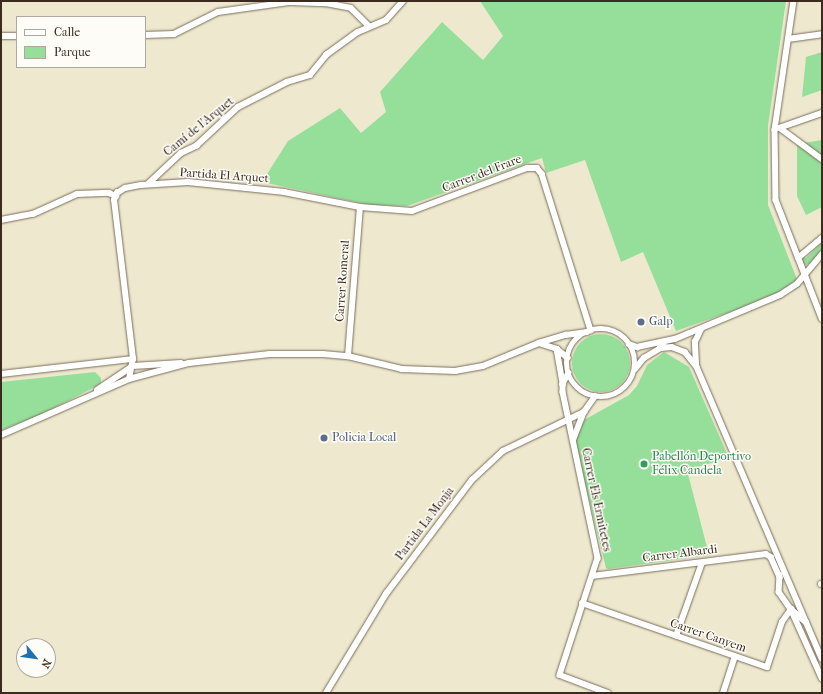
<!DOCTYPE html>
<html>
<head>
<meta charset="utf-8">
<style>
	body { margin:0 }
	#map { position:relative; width:823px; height:694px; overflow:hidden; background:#eee9ce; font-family:"IM FELL French Canon",serif }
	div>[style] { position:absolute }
	.green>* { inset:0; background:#96df9a }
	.round { border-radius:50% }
	.roads { filter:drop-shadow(0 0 1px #7a6d5c) drop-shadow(0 0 1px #7a6d5c) }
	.minor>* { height:5.5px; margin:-2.75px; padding:0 2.75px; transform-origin:2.75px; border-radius:2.75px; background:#fff }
	.minor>.ring { margin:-2.75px; padding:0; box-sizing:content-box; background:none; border:5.5px solid #fff; border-radius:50% }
	.dots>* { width:11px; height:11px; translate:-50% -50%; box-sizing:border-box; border:2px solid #fdfcf7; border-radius:50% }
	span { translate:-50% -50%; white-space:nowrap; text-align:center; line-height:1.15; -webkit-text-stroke:3px #fdfcf7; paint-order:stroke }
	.street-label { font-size:12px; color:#3b2a1e }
	.service-label { font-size:12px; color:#4e5e75 }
	.left { translate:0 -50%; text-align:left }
	.leisure-label { font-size:12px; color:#27864d }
	.frame { position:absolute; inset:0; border:2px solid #3b2a1e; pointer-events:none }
	.legend { position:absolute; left:16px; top:16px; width:130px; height:52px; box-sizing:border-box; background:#fdfcf7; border:1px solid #afa8a0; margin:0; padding:5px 7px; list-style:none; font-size:12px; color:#3b2a1e }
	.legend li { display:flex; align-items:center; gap:8px; height:20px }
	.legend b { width:20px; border:1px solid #afa8a0 }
	.north { position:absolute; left:16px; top:638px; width:40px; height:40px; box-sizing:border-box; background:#fdfcf7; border:1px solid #afa8a0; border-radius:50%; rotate:119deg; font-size:11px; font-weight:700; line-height:16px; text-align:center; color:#3b2a1e }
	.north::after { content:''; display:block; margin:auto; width:14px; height:18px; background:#1f6fb2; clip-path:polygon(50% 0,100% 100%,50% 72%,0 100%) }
</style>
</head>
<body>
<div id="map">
	<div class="green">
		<i style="clip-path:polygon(480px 1px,786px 1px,768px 126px,768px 205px,800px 287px,676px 331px,643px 252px,621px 262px,585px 160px,546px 173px,542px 158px,407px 206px,370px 205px,262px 182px,288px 141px,340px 108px,361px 133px,386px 112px,380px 92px,442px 22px,483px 60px,503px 36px)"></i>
		<i style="clip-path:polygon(822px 52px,822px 90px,802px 97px,806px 57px)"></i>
		<i style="clip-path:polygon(822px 140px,822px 207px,806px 215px,797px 196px,797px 144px)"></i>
		<i style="clip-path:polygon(822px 242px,822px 249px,811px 263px,806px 265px,803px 263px,803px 257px,806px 258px)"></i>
		<i class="round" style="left:572px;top:334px;width:58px;height:58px"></i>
		<i style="clip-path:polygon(664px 352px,689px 367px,729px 458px,687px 470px,709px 555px,608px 569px,606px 568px,575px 442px,578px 429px,584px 420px,629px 395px,637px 386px,647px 365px)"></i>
		<i style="clip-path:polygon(95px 372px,101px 378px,101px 383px,95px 387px,38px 416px,1px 430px,1px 382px)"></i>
	</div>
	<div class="roads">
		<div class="minor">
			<i style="left:794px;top:1px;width:130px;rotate:98.4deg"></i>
			<i style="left:775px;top:130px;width:70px;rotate:89.2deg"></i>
			<i style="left:776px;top:200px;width:127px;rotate:68.7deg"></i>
			<i style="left:145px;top:35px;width:29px;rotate:-2deg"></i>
			<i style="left:174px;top:34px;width:49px;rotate:-26.6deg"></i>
			<i style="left:218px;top:12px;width:73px;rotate:-7.9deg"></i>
			<i style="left:290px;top:2px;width:36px;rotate:2deg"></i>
			<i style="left:326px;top:3px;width:25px;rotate:11deg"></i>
			<i style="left:351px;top:8px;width:25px;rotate:45deg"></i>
			<i style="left:1px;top:36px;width:16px"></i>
			<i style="left:788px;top:39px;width:34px;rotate:-8deg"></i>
			<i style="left:779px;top:128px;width:46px;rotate:-19.2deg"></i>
			<i style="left:780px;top:128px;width:52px;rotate:36.4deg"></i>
			<i style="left:148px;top:184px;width:45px;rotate:-43.2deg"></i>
			<i style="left:181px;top:153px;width:17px;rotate:-25deg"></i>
			<i style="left:196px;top:146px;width:57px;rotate:-42.9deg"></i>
			<i style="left:238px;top:107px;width:55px;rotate:-27deg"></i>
			<i style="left:287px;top:82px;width:24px;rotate:-17deg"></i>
			<i style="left:310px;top:75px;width:26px;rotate:-51deg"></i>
			<i style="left:326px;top:55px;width:39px;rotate:-36deg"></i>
			<i style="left:358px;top:32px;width:30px;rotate:-23deg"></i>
			<i style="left:386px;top:20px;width:25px;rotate:-48deg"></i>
			<i style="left:1px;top:220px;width:33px;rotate:-11deg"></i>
			<i style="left:33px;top:214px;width:48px;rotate:-24.4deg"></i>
			<i style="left:77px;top:194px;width:32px;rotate:-2deg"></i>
			<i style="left:109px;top:193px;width:8px;rotate:23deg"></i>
			<i style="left:798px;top:258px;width:31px;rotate:-40deg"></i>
			<i class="ring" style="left:567px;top:329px;width:62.5px;height:62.5px"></i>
			<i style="left:539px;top:343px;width:19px;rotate:18deg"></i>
			<i style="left:557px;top:349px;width:14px;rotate:39deg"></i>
			<i style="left:629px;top:344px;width:9px;rotate:21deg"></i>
			<i style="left:637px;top:347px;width:39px;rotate:-12deg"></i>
			<i style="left:675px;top:339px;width:114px;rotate:-22.7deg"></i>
			<i style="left:780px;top:295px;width:20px;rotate:-33deg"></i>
			<i style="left:797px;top:284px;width:39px;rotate:-50deg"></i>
			<i style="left:660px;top:348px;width:12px;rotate:-5deg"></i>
			<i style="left:672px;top:347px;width:14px;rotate:21deg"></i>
			<i style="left:685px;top:352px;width:19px;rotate:51deg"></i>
			<i style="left:697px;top:367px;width:317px;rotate:66.8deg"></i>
			<i style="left:557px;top:349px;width:36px;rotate:80deg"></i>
			<i style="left:348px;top:356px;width:149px;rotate:-85.4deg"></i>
			<i style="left:696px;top:364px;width:22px;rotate:-93deg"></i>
			<i style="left:695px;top:342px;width:14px;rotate:-65deg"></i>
			<i style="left:635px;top:369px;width:14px;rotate:-51deg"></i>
			<i style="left:644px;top:358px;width:23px;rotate:-31deg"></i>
			<i style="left:569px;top:373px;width:13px;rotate:119deg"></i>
			<i style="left:563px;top:384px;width:8px;rotate:90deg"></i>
			<i style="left:563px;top:392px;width:170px;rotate:78.1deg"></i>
			<i style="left:598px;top:558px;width:123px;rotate:108deg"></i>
			<i style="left:560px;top:675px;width:51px;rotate:20.6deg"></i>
			<i style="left:1px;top:374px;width:133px;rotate:-6.5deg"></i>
			<i style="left:129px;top:379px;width:20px;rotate:-79deg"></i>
			<i style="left:133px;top:359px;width:160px;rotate:-96.8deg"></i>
			<i style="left:114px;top:200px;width:8px;rotate:-67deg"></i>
			<i style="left:117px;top:193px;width:9px;rotate:-32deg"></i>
			<i style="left:125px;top:188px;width:16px;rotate:-11deg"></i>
			<i style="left:141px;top:185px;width:47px;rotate:-3.7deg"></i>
			<i style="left:188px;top:182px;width:97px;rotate:5.9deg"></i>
			<i style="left:284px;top:192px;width:77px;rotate:11.2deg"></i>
			<i style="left:360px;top:207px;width:52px;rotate:4.4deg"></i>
			<i style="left:412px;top:211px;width:123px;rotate:-20.5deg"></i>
			<i style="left:527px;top:168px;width:10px"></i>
			<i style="left:537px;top:168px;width:8px;rotate:50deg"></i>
			<i style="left:542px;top:174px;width:164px;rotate:72.6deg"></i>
			<i style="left:97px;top:390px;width:43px;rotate:-33.7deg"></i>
			<i style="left:133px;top:366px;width:48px;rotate:-3.6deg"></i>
			<i style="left:1px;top:435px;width:140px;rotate:-23.6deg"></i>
			<i style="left:129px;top:379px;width:62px;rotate:-14.9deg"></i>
			<i style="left:189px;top:363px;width:81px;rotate:-6.3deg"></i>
			<i style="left:270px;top:354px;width:53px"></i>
			<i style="left:323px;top:354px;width:25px;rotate:5deg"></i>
			<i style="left:348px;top:356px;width:56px;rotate:13.5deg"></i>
			<i style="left:402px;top:369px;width:53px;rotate:2.2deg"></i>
			<i style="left:455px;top:371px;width:28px;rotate:-10deg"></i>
			<i style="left:483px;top:366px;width:61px;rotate:-22.3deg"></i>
			<i style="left:539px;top:343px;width:28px;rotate:-17deg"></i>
			<i style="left:566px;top:335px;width:21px;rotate:-8deg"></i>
			<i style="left:573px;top:440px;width:30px;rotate:-69deg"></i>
			<i style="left:584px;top:412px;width:19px;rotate:-55deg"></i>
			<i style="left:780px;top:575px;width:17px;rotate:93deg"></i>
			<i style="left:779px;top:592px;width:21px;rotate:55deg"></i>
			<i style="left:791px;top:609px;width:20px;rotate:41deg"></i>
			<i style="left:592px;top:576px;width:175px;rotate:-7.2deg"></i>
			<i style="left:766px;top:554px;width:6px;rotate:31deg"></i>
			<i style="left:771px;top:557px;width:22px;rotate:66deg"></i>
			<i style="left:821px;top:584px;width:1px"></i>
			<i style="left:582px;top:603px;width:196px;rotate:19.1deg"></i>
			<i style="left:767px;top:667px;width:47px;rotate:-71.6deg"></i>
			<i style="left:782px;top:622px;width:16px;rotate:-55deg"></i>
			<i style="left:791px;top:609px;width:76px;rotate:65.8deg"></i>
			<i style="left:676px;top:636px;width:77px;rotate:-70.4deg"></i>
			<i style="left:326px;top:693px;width:116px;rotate:-58.8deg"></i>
			<i style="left:386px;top:594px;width:143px;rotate:-53deg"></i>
			<i style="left:472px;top:480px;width:42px;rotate:-43.1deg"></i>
			<i style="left:503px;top:451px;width:90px;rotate:-25.7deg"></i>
			<i style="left:723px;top:693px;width:38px;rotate:-72deg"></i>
		</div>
	</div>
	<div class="dots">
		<i style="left:641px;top:322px;background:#5c6f8a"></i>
		<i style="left:324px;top:438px;background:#5c6f8a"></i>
		<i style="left:644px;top:464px;background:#2e9e5b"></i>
	</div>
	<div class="street-label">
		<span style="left:199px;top:127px;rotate:-39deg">Camí de l'Arquet</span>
		<span style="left:482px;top:174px;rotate:-21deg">Carrer del Frare</span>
		<span style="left:224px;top:176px;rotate:4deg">Partida El Arquet</span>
		<span style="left:343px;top:281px;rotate:-86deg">Carrer Romeral</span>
		<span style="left:596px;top:500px;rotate:78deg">Carrer Els Ermitetes</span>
		<span style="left:425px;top:524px;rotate:-53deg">Partida La Monja</span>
		<span style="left:680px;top:554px;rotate:-7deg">Carrer Albardi</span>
		<span style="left:708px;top:636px;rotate:19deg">Carrer Canyem</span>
	</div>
	<div class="service-label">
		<span class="left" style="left:649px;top:322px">Galp</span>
		<span class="left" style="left:332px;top:438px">Policia Local</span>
	</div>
	<div class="leisure-label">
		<span class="left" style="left:652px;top:464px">Pabellón Deportivo<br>Félix Candela</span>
	</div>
	<div class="frame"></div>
	<ul class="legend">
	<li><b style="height:5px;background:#fff"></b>Calle</li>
	<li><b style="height:11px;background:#96df9a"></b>Parque</li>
	</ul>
	<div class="north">N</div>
</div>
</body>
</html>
